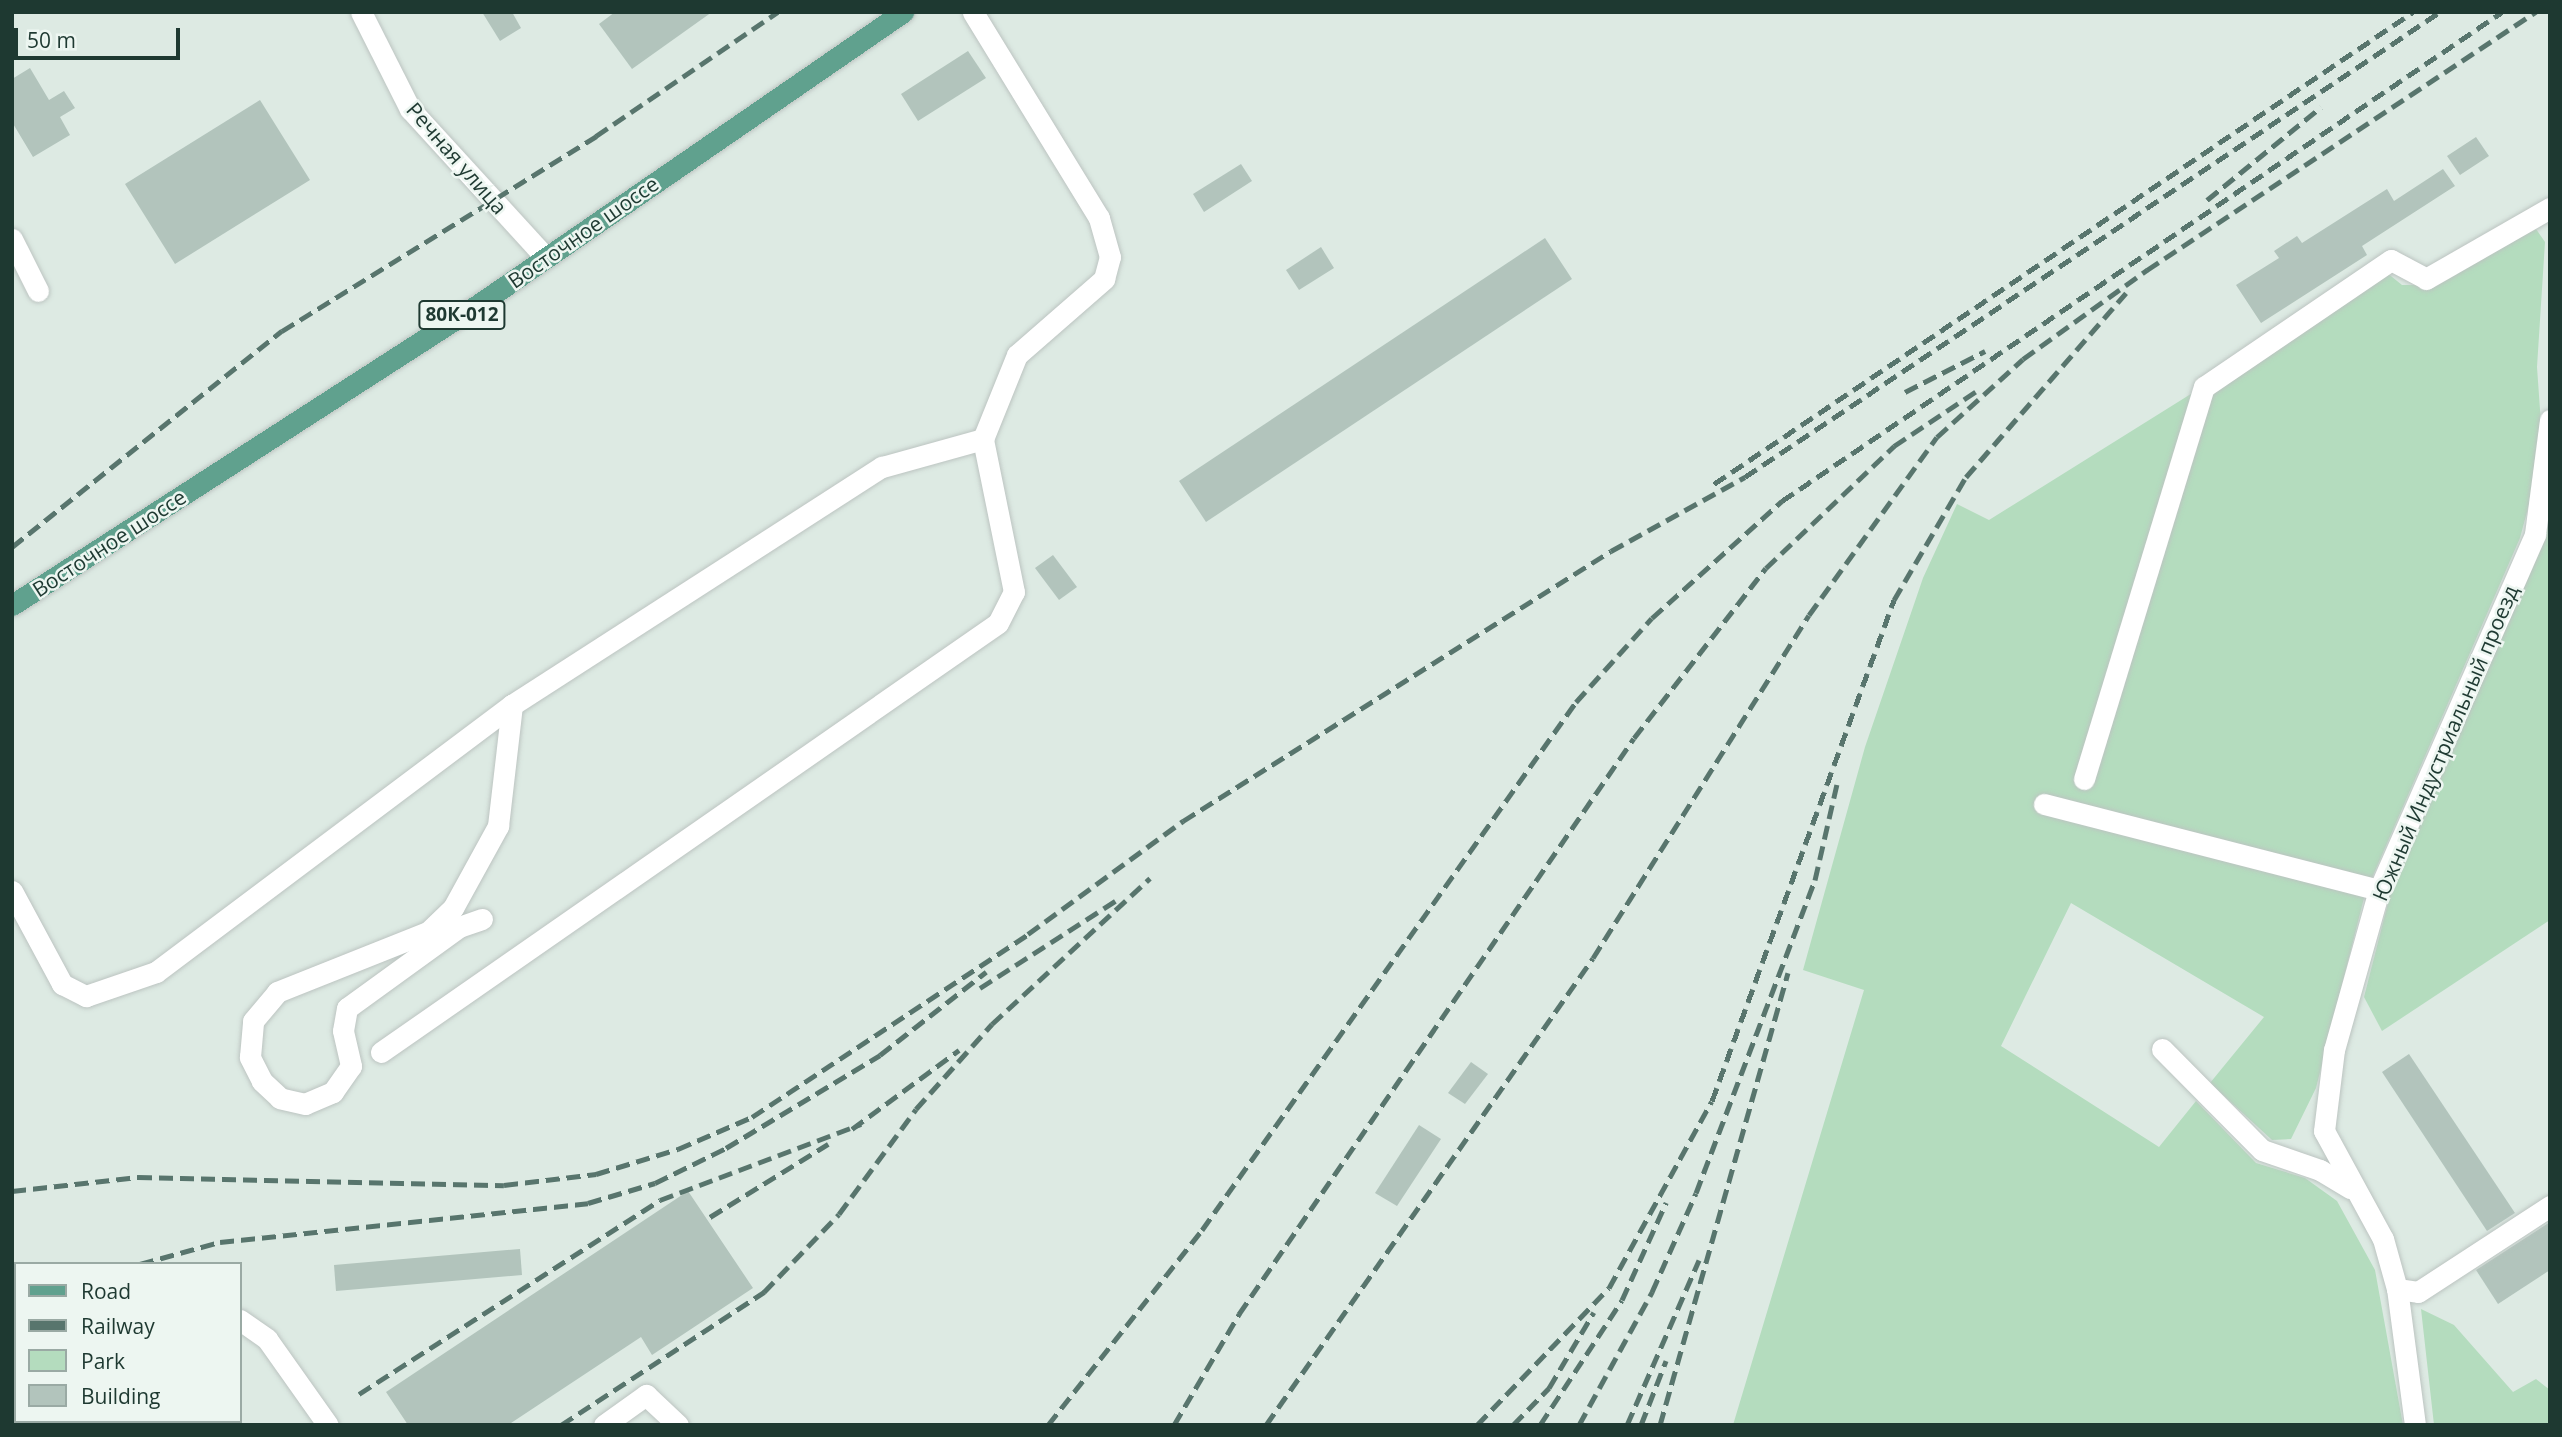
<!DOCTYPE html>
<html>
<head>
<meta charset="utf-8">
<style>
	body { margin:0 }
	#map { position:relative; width:2562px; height:1437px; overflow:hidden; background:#ddeae3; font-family:"Open Sans",sans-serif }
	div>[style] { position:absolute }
	.green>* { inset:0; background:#b4dcbe }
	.building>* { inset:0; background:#b2c4bc }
	.roads { filter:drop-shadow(0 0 2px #bcc4c1) drop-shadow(0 0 2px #bcc4c1) }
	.minor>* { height:21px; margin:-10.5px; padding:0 10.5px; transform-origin:10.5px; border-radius:10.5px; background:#fff }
	.major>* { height:21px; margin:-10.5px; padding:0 10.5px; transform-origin:10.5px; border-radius:10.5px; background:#60a18e }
	.rail>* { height:5px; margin-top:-2.5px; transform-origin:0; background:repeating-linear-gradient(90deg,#58756d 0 14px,transparent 0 21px) }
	span { translate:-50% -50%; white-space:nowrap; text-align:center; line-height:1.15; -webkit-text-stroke:5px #edf6f1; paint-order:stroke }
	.shield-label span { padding:2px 5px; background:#edf6f1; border:2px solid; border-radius:5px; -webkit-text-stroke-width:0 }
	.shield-label { font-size:19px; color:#1e3931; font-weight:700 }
	.street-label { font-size:21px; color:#1e3931 }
	.frame { position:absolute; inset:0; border:14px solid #1e3931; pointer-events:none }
	.legend { position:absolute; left:14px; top:1262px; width:228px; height:161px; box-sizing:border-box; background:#edf6f1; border:2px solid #9aaaa4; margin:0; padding:9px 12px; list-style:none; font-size:21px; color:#1e3931 }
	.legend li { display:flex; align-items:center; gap:14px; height:35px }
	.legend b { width:35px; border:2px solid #9aaaa4 }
	.scale { position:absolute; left:14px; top:28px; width:166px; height:32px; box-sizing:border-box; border:4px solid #1e3931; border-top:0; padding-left:9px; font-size:21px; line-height:24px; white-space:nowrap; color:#1e3931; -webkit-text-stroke:5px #edf6f1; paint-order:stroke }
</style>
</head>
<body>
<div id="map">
	<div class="green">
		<i style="clip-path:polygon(2536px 229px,2545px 242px,2537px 367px,2542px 438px,2535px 482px,2520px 538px,2365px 894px,2316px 1088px,2291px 1139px,2272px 1140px,2210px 1083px,2264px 1017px,2071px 903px,2001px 1046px,2159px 1147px,2196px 1101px,2256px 1163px,2305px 1178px,2337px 1201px,2375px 1270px,2403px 1425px,1733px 1425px,1864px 990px,1803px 970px,1865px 747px,1923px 578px,1957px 504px,1989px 520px,2386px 272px,2402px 285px,2431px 285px)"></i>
		<i style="clip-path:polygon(2550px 522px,2550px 920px,2382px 1031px,2364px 997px,2390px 895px)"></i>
		<i style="clip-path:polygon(2421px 1309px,2454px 1325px,2513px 1392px,2536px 1379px,2550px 1390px,2550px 1425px,2434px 1425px)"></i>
	</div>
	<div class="building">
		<i style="clip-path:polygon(482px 12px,512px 12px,521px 28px,500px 41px)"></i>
		<i style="clip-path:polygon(615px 12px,712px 12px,632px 69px,599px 24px)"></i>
		<i style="clip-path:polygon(968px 51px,986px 78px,918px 121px,901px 94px)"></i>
		<i style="clip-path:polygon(30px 68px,49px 100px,64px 91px,75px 108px,60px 117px,70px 135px,33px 157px,12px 122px,12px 79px)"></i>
		<i style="clip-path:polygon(260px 100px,310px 180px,175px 264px,125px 184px)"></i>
		<i style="clip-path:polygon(2476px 137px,2489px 156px,2460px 175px,2447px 156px)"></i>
		<i style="clip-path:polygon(1241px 164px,1252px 181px,1204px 212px,1193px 194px)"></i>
		<i style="clip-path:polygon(2443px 169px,2455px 186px,2362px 246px,2367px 255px,2261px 323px,2236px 285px,2279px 258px,2274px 251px,2297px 236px,2302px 243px,2387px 189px,2394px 201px)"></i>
		<i style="clip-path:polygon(1545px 238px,1572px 279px,1206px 522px,1179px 481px)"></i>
		<i style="clip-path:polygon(1321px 247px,1334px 268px,1299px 290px,1286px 270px)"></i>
		<i style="clip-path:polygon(1053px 555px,1077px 587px,1059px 600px,1035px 568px)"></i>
		<i style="clip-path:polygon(2409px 1054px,2515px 1213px,2487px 1231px,2382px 1072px)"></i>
		<i style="clip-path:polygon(1471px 1062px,1488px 1074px,1465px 1104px,1448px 1093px)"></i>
		<i style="clip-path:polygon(1419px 1125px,1441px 1139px,1397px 1206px,1375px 1193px)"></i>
		<i style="clip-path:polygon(688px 1191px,753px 1288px,652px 1355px,641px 1337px,508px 1425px,408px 1425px,386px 1392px)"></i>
		<i style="clip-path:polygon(2550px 1222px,2550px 1270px,2498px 1304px,2476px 1270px)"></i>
		<i style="clip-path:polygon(520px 1249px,522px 1275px,336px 1291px,334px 1265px)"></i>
	</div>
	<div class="roads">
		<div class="minor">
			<i style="left:361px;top:12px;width:109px;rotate:63.2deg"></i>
			<i style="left:410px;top:109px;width:200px;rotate:47.6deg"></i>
			<i style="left:12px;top:239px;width:58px;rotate:63.4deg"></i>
			<i style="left:2084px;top:779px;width:410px;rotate:-73deg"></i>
			<i style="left:2204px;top:387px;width:226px;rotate:-34.2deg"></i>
			<i style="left:2391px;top:260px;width:40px;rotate:28deg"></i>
			<i style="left:2426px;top:279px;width:143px;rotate:-29.8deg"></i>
			<i style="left:2044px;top:804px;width:346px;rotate:14.4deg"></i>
			<i style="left:12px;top:891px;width:106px;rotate:61.7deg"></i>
			<i style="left:62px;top:984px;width:27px;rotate:27deg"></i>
			<i style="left:86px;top:996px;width:74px;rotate:-18.9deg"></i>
			<i style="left:156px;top:972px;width:445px;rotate:-36.9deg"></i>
			<i style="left:512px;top:705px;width:440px;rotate:-32.8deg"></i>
			<i style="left:882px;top:467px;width:105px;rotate:-15.5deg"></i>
			<i style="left:482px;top:919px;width:24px;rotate:161deg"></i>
			<i style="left:459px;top:927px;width:138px;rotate:144.1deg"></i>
			<i style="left:347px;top:1008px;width:23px;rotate:100deg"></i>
			<i style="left:343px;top:1031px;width:36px;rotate:77deg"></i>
			<i style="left:351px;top:1066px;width:32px;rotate:125deg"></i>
			<i style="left:333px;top:1092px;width:30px;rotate:157deg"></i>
			<i style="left:305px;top:1104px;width:26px;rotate:-167deg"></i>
			<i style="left:280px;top:1098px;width:25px;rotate:-137deg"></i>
			<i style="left:262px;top:1081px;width:27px;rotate:-117deg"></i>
			<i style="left:250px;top:1057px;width:36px;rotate:-85deg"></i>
			<i style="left:253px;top:1021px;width:38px;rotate:-50deg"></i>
			<i style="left:277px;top:992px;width:162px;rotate:-21.7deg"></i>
			<i style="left:428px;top:932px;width:35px;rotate:-44deg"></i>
			<i style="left:453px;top:908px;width:94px;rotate:-61.2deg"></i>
			<i style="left:498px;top:826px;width:122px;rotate:-83.4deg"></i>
			<i style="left:2162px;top:1049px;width:142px;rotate:45.3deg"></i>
			<i style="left:2262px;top:1150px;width:61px;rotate:19deg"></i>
			<i style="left:2320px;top:1170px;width:35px;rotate:31deg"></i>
			<i style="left:381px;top:1052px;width:751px;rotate:-34.81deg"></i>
			<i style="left:998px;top:623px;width:35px;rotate:-63deg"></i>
			<i style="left:1014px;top:592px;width:156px;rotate:-101.5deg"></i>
			<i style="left:983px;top:439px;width:91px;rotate:-68deg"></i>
			<i style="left:1017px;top:355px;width:116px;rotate:-41.1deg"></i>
			<i style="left:1104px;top:279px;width:23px;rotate:-75deg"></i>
			<i style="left:1110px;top:257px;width:41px;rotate:-105.8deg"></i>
			<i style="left:1099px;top:218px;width:241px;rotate:-121.5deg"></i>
			<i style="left:2397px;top:1289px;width:21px;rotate:8deg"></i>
			<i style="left:2418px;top:1292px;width:158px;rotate:-33.1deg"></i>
			<i style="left:240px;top:1320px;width:33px;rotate:35deg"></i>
			<i style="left:267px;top:1339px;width:105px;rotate:54.7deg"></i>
			<i style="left:12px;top:1411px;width:5px;rotate:-37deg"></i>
			<i style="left:604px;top:1425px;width:52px;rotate:-35.5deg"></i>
			<i style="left:646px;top:1395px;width:44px;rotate:43.2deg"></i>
			<i style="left:2415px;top:1425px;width:137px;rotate:-97.5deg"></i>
			<i style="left:2397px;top:1289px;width:52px;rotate:-105.6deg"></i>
			<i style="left:2383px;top:1239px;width:123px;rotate:-118.6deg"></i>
			<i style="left:2324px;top:1131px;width:82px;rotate:-83deg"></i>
			<i style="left:2334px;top:1050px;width:166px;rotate:-74.3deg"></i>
			<i style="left:2379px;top:890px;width:389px;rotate:-66.3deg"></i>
			<i style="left:2535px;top:534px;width:115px;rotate:-82.5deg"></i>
		</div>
		<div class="major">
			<i style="left:12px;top:605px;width:556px;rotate:-32.8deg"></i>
			<i style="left:479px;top:304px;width:515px;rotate:-34.55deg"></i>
		</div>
	</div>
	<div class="rail">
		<i style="left:2207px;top:200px;width:147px;rotate:-39.2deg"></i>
		<i style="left:1905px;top:392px;width:90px;rotate:-27.1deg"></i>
		<i style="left:1714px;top:484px;width:843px;rotate:-34.03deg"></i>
		<i style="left:12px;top:547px;width:346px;rotate:-38.7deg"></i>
		<i style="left:282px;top:331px;width:370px;rotate:-31.8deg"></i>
		<i style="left:596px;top:136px;width:220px;rotate:-34.3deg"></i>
		<i style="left:980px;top:988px;width:161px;rotate:-32.8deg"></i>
		<i style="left:852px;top:1129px;width:133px;rotate:-36.4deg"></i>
		<i style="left:12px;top:1191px;width:127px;rotate:-6.3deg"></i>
		<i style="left:138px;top:1177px;width:366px;rotate:1.3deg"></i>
		<i style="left:504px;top:1185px;width:93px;rotate:-6.8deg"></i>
		<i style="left:596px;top:1174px;width:86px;rotate:-17deg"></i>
		<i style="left:678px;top:1149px;width:81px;rotate:-23.4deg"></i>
		<i style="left:752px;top:1117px;width:331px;rotate:-33.5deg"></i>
		<i style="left:1028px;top:934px;width:192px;rotate:-36.1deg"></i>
		<i style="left:1183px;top:821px;width:506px;rotate:-32.25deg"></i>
		<i style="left:1611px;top:551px;width:153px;rotate:-28.9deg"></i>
		<i style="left:1745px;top:477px;width:836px;rotate:-33.79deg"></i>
		<i style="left:710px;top:1217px;width:139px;rotate:-31.7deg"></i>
		<i style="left:140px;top:1264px;width:83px;rotate:-15.4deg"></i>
		<i style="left:220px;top:1242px;width:370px;rotate:-6deg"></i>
		<i style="left:588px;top:1203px;width:70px;rotate:-16.6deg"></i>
		<i style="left:655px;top:1183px;width:79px;rotate:-26.2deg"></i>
		<i style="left:726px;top:1148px;width:180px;rotate:-31.1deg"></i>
		<i style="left:880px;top:1055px;width:135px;rotate:-38.1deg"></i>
		<i style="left:12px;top:1323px;width:4px;rotate:-27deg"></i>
		<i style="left:359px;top:1394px;width:358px;rotate:-32.8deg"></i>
		<i style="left:660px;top:1200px;width:215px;rotate:-20.7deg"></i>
		<i style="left:561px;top:1425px;width:243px;rotate:-33.2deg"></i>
		<i style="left:764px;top:1292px;width:108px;rotate:-46.1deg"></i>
		<i style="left:839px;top:1214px;width:130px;rotate:-53.7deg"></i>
		<i style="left:916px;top:1109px;width:114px;rotate:-48.2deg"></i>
		<i style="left:992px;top:1024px;width:215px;rotate:-42.7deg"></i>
		<i style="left:1048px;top:1425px;width:248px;rotate:-51.7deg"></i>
		<i style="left:1202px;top:1230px;width:647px;rotate:-54.69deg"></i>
		<i style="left:1576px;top:702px;width:113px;rotate:-47.9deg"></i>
		<i style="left:1652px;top:618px;width:175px;rotate:-42deg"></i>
		<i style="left:1782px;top:501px;width:870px;rotate:-34.18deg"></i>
		<i style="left:1174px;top:1425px;width:129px;rotate:-59.6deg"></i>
		<i style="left:1239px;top:1314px;width:698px;rotate:-55.56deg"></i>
		<i style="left:1634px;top:738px;width:215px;rotate:-52.2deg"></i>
		<i style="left:1766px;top:568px;width:177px;rotate:-43.6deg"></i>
		<i style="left:1894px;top:446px;width:101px;rotate:-33.7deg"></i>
		<i style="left:1266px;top:1425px;width:570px;rotate:-55deg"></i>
		<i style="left:1593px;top:958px;width:405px;rotate:-57.8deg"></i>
		<i style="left:1809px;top:615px;width:219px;rotate:-54.3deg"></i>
		<i style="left:1937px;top:437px;width:116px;rotate:-42.2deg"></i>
		<i style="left:2023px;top:359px;width:153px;rotate:-35.7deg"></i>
		<i style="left:2147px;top:270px;width:467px;rotate:-33.6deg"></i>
		<i style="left:1477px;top:1425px;width:190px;rotate:-46.1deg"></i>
		<i style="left:1609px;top:1288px;width:213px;rotate:-61.2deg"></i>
		<i style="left:1712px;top:1101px;width:533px;rotate:-70.04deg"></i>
		<i style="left:1894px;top:600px;width:143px;rotate:-59.7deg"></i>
		<i style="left:1966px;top:477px;width:244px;rotate:-49deg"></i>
		<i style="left:1513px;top:1425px;width:52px;rotate:-45.8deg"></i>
		<i style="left:1549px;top:1388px;width:88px;rotate:-59.4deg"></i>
		<i style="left:1540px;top:1425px;width:149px;rotate:-56.7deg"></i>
		<i style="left:1622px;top:1300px;width:107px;rotate:-65.6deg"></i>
		<i style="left:1579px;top:1425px;width:152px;rotate:-61.2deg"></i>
		<i style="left:1652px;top:1292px;width:108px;rotate:-66deg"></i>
		<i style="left:1696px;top:1193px;width:335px;rotate:-69.2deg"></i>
		<i style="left:1815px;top:880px;width:98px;rotate:-77.1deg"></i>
		<i style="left:1627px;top:1425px;width:180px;rotate:-66.4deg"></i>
		<i style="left:1641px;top:1425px;width:69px;rotate:-68.7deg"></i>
		<i style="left:1660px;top:1425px;width:470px;rotate:-74.2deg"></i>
	</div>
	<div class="shield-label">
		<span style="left:462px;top:315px">80К-012</span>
	</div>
	<div class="street-label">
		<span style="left:457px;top:158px;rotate:49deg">Речная улица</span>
		<span style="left:583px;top:232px;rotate:-35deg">Восточное шоссе</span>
		<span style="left:109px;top:543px;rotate:-33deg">Восточное шоссе</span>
		<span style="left:2445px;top:743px;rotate:-67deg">Южный Индустриальный проезд</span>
	</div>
	<div class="frame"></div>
	<ul class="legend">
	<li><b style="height:9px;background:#60a18e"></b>Road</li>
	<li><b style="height:9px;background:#58756d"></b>Railway</li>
	<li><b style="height:19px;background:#b4dcbe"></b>Park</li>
	<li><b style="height:19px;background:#b2c4bc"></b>Building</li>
	</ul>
	<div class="scale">50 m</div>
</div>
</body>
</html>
